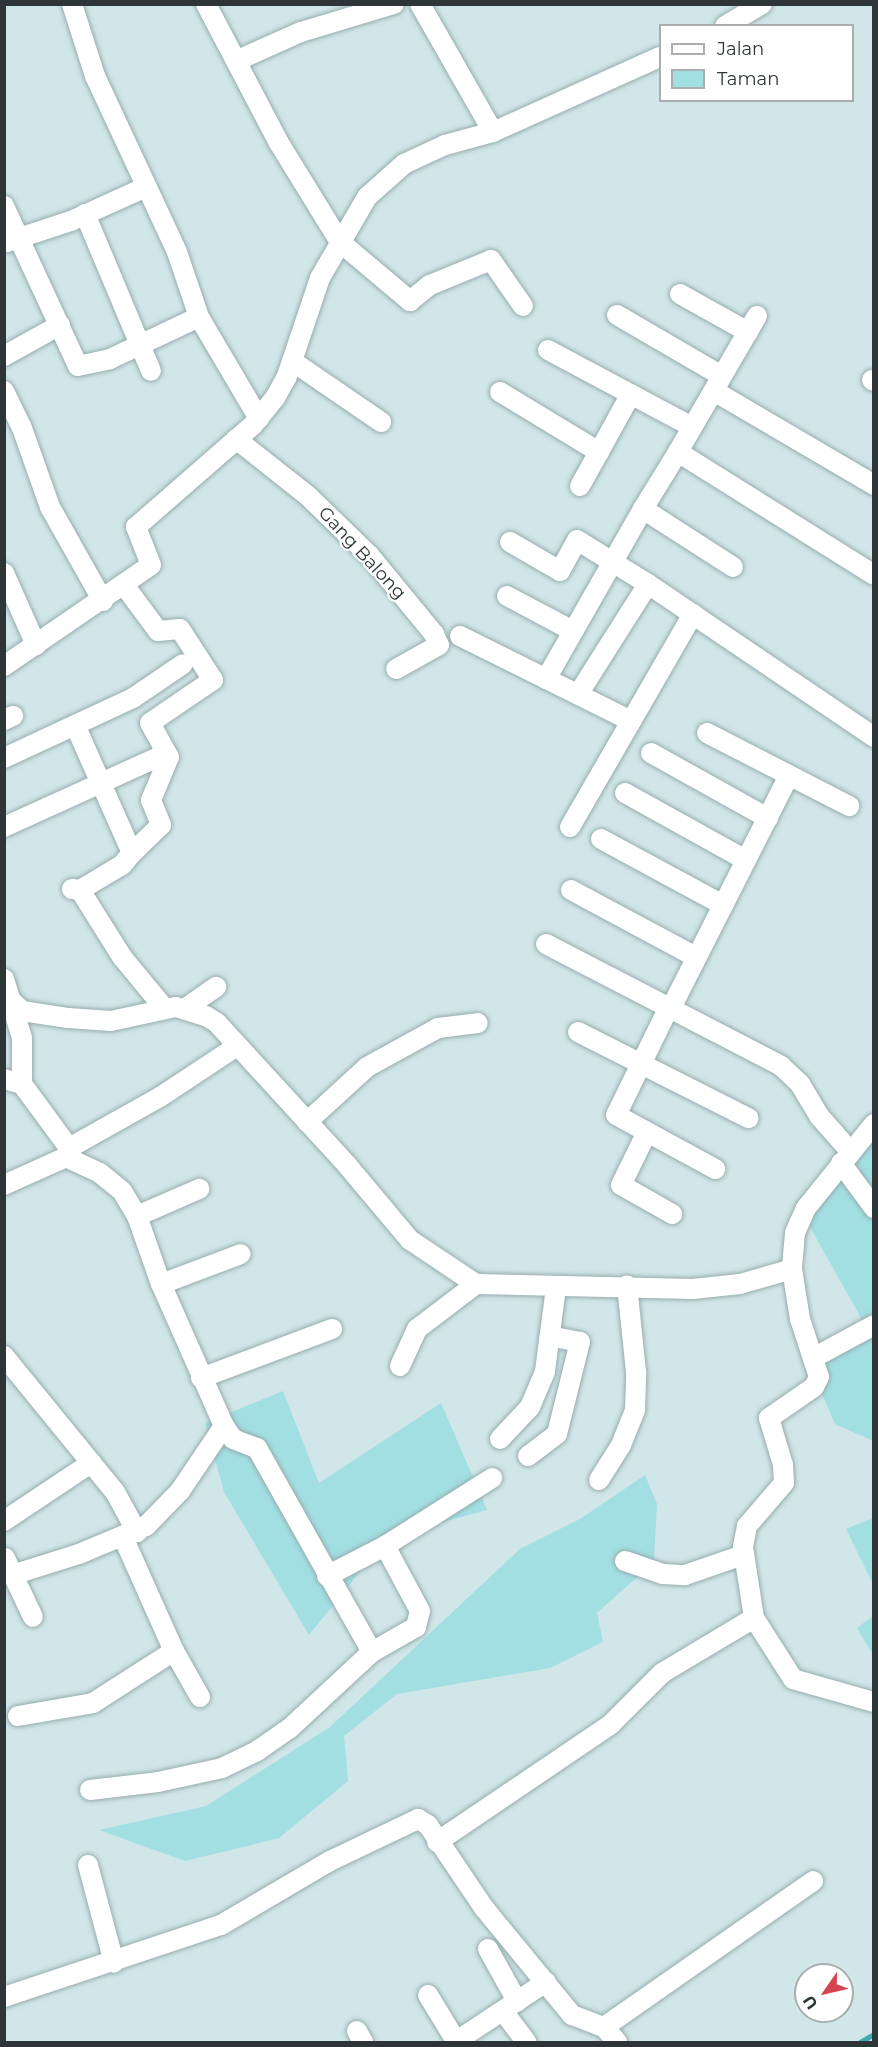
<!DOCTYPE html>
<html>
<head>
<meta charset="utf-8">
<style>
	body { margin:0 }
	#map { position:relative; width:878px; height:2047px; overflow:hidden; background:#d0e6e8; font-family:Montserrat,sans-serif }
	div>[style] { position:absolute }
	.green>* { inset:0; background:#a2dfe3 }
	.stream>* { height:5px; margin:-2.5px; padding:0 2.5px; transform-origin:2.5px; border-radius:2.5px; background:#42a9af }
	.roads { filter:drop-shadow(0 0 2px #96acad) drop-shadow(0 0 2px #96acad) }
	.minor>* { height:20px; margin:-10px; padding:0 10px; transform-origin:10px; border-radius:10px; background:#fff }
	span { translate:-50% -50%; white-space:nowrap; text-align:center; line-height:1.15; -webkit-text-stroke:4.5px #fff; paint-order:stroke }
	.street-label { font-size:18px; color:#2d3536 }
	.frame { position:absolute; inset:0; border:6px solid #2d3536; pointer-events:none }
	.legend { position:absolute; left:659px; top:24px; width:195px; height:78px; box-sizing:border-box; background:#fff; border:2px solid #abaeaf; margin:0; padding:8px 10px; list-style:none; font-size:18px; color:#2d3536 }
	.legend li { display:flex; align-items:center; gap:12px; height:30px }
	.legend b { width:30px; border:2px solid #abaeaf }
	.north { position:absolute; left:794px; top:1963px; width:60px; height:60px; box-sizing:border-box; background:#fff; border:2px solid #abaeaf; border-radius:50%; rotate:236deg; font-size:16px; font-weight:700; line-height:24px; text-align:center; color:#2d3536 }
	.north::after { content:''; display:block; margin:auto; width:21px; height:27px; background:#d5454f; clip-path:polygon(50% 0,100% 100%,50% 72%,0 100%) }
</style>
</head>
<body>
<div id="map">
	<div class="green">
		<i style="clip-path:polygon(873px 1120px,873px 1441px,835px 1424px,812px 1371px,866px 1327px,796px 1202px)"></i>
		<i style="clip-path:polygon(283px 1391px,319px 1483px,441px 1403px,487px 1510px,388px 1537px,309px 1635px,224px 1492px,205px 1423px)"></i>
		<i style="clip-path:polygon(645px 1475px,657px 1504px,654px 1562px,597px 1613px,603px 1642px,550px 1668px,397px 1694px,344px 1736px,348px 1781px,279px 1838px,185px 1861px,99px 1830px,206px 1806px,330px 1727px,520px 1549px,580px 1519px)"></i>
		<i style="clip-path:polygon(873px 1518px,873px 1584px,846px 1529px)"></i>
		<i style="clip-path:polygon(873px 1616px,873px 1655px,857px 1628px)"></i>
	</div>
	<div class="stream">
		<i style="left:860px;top:2042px;width:16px;rotate:-30deg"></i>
	</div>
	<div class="roads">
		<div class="minor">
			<i style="left:72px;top:4px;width:76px;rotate:72.3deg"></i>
			<i style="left:95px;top:76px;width:194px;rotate:65deg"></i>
			<i style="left:177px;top:252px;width:69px;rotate:71.3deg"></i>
			<i style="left:199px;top:317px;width:118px;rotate:59.5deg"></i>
			<i style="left:206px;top:4px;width:157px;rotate:62.3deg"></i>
			<i style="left:279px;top:143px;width:116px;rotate:58.4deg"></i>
			<i style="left:340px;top:242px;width:92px;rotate:40.1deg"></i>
			<i style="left:410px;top:301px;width:26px;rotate:-39deg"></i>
			<i style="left:430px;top:285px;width:66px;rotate:-22.3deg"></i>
			<i style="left:491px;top:260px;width:56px;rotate:55.2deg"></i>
			<i style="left:420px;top:4px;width:147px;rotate:60.3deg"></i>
			<i style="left:725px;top:26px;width:43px;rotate:-30.7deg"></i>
			<i style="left:238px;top:60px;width:69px;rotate:-24deg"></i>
			<i style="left:301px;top:32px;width:97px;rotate:-16.8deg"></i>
			<i style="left:4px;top:206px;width:176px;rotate:65.2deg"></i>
			<i style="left:78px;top:366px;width:33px;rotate:-12deg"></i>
			<i style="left:110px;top:359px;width:98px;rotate:-25.3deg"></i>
			<i style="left:85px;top:214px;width:170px;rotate:67.2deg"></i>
			<i style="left:7px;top:242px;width:67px;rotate:-18.2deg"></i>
			<i style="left:71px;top:221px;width:82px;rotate:-24.4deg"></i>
			<i style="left:680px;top:294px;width:78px;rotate:29.2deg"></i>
			<i style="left:617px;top:315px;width:121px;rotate:30.2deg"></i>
			<i style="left:757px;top:316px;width:157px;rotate:120.2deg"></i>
			<i style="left:678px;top:452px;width:231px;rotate:32.1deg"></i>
			<i style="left:548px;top:350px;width:163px;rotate:28.1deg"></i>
			<i style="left:4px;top:356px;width:64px;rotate:-29deg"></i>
			<i style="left:292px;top:361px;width:108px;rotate:34.4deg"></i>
			<i style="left:872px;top:380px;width:2px;rotate:27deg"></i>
			<i style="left:4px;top:391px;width:41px;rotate:64.1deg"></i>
			<i style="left:22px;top:428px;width:84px;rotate:70.5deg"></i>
			<i style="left:50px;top:507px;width:108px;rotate:60.6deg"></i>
			<i style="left:714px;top:391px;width:186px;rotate:30.4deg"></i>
			<i style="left:500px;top:392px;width:116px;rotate:31.2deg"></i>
			<i style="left:236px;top:439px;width:90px;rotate:38.3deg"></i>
			<i style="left:307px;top:495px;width:88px;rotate:44.1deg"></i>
			<i style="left:370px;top:556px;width:101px;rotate:50.6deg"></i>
			<i style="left:434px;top:634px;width:12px;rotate:66deg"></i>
			<i style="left:439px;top:645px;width:49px;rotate:150.8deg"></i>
			<i style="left:678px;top:452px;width:67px;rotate:121.6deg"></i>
			<i style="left:643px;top:509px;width:107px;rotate:32.8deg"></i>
			<i style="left:580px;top:486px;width:105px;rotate:-61deg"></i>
			<i style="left:510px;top:542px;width:58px;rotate:30.1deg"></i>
			<i style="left:560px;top:571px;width:35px;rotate:-61deg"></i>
			<i style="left:577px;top:540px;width:84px;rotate:31.8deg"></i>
			<i style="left:648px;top:584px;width:123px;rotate:122.4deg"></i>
			<i style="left:4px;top:573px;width:79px;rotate:66deg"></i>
			<i style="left:648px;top:584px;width:273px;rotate:34.1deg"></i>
			<i style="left:124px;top:585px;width:57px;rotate:53.5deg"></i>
			<i style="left:158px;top:631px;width:22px;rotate:-5deg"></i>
			<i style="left:180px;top:629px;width:61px;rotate:57.1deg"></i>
			<i style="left:213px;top:680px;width:76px;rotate:145.7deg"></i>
			<i style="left:150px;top:723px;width:39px;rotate:61deg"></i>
			<i style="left:169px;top:757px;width:47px;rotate:112.7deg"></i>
			<i style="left:151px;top:800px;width:27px;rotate:68deg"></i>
			<i style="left:161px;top:825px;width:40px;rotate:136deg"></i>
			<i style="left:507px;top:596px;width:75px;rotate:27.9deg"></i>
			<i style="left:460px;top:636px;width:191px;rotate:26.4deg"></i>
			<i style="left:4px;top:666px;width:178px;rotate:-34.5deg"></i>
			<i style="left:151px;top:565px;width:41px;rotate:-111.5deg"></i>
			<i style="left:136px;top:527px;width:155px;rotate:-41.1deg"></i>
			<i style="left:253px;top:425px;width:35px;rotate:-51deg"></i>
			<i style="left:275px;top:398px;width:25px;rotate:-61deg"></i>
			<i style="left:287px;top:376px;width:103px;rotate:-71.4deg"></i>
			<i style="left:320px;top:278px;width:94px;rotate:-59.9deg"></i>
			<i style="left:367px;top:197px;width:50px;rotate:-41.7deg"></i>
			<i style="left:404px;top:164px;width:45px;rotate:-24.9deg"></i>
			<i style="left:445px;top:145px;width:50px;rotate:-15.2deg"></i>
			<i style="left:493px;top:132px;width:183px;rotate:-24.2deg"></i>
			<i style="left:546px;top:679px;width:196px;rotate:-60.3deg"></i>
			<i style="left:4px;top:720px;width:10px;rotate:-24deg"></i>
			<i style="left:707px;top:733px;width:160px;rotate:27.2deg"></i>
			<i style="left:651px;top:753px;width:134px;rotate:29.1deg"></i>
			<i style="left:4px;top:758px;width:78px;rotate:-24.9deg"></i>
			<i style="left:625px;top:793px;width:138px;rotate:29deg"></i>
			<i style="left:4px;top:827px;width:167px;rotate:-24.4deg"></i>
			<i style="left:570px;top:827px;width:246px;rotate:-60deg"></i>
			<i style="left:601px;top:839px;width:139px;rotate:28.4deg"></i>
			<i style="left:72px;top:889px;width:8px;rotate:7deg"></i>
			<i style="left:80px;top:890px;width:79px;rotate:57.9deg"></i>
			<i style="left:122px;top:957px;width:67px;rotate:50.4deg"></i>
			<i style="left:80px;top:890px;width:49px;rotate:-30.8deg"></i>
			<i style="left:122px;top:865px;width:16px;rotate:-50deg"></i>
			<i style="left:132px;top:853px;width:140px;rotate:-114deg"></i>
			<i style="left:75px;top:725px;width:64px;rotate:-25deg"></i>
			<i style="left:133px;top:698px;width:60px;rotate:-34.2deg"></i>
			<i style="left:571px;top:890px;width:142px;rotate:28.2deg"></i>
			<i style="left:546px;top:944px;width:265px;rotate:27.4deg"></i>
			<i style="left:781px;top:1066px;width:26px;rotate:43deg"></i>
			<i style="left:800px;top:1084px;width:37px;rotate:59deg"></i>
			<i style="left:819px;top:1116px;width:47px;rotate:48.5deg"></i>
			<i style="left:4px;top:979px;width:62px;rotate:73deg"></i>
			<i style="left:22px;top:1038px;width:46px;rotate:90deg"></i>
			<i style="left:4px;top:994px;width:25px;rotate:43deg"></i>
			<i style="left:22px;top:1011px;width:47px;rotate:8.7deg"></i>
			<i style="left:68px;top:1018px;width:43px;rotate:4deg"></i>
			<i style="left:111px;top:1021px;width:66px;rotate:-12.2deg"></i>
			<i style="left:176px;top:1007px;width:31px;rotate:17deg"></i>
			<i style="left:206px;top:1016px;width:13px;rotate:32deg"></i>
			<i style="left:217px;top:1023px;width:193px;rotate:47.5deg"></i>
			<i style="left:347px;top:1165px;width:98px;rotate:50deg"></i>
			<i style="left:410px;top:1240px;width:79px;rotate:33.7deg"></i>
			<i style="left:476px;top:1284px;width:217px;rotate:1.3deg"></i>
			<i style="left:693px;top:1289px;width:47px;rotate:-6.1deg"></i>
			<i style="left:740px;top:1284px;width:54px;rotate:-16.1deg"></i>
			<i style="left:669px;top:1007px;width:120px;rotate:116.1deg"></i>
			<i style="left:616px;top:1115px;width:113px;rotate:28.6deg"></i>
			<i style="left:186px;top:1008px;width:37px;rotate:-35deg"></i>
			<i style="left:671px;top:1008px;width:261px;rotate:-63.1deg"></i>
			<i style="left:578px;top:1032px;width:191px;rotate:26.8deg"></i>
			<i style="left:4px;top:1079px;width:19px;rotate:16deg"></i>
			<i style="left:22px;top:1084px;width:79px;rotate:53.7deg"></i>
			<i style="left:307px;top:1122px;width:81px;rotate:-42.5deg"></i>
			<i style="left:367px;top:1067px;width:81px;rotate:-28.8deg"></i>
			<i style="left:438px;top:1028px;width:40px;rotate:-7.1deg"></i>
			<i style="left:874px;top:1124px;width:108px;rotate:129deg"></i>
			<i style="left:806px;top:1208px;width:27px;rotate:114deg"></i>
			<i style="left:795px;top:1233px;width:36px;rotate:95deg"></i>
			<i style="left:792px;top:1269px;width:51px;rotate:80.9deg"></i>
			<i style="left:800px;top:1319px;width:61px;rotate:71.9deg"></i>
			<i style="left:819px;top:1377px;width:11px;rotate:117deg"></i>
			<i style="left:814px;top:1387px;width:55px;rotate:145.4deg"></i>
			<i style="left:769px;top:1418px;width:49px;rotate:73.4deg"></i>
			<i style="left:783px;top:1465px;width:18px;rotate:87deg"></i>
			<i style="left:784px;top:1483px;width:57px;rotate:130.7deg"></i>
			<i style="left:747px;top:1526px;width:21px;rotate:101deg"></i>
			<i style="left:743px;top:1547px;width:72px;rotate:81.2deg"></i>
			<i style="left:754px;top:1618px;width:72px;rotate:57.4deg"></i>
			<i style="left:793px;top:1679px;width:84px;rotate:15.9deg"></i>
			<i style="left:647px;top:1132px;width:59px;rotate:116.1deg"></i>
			<i style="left:621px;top:1185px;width:59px;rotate:29.6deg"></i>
			<i style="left:66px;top:1157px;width:9px;rotate:-72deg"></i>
			<i style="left:69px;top:1148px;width:104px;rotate:-29.3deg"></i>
			<i style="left:160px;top:1097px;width:92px;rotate:-33.5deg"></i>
			<i style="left:841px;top:1163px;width:56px;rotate:53.7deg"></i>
			<i style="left:4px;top:1185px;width:68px;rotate:-24.3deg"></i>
			<i style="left:137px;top:1216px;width:68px;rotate:-23.5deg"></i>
			<i style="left:161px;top:1284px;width:85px;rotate:-20.6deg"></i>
			<i style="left:4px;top:1356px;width:176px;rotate:50.8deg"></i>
			<i style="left:115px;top:1492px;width:46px;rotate:61.2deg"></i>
			<i style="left:813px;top:1358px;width:69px;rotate:-28.4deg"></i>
			<i style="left:400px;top:1366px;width:41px;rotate:-65.3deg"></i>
			<i style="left:417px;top:1329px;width:74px;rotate:-37.3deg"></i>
			<i style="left:201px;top:1378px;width:140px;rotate:-20.5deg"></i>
			<i style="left:224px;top:1426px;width:16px;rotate:55deg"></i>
			<i style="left:233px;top:1439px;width:26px;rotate:21deg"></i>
			<i style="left:257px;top:1448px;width:234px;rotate:60.6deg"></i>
			<i style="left:500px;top:1439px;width:44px;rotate:-46.8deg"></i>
			<i style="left:530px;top:1407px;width:39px;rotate:-67deg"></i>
			<i style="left:545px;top:1371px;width:85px;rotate:-82.5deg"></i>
			<i style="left:528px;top:1456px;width:36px;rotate:-37deg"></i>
			<i style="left:557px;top:1434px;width:95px;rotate:-76deg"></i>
			<i style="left:580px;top:1342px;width:31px;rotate:-169deg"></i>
			<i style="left:599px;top:1480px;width:41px;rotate:-57.8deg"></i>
			<i style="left:621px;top:1445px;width:38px;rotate:-68deg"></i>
			<i style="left:635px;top:1410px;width:38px;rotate:-88deg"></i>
			<i style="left:636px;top:1372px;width:87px;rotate:-95.9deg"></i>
			<i style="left:4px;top:1521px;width:105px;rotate:-33.7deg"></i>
			<i style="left:123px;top:1537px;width:125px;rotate:65.9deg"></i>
			<i style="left:174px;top:1651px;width:53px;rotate:60.5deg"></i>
			<i style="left:5px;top:1558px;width:65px;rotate:64.6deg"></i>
			<i style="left:625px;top:1561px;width:40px;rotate:18.9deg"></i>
			<i style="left:663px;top:1574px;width:22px;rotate:3deg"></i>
			<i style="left:685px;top:1575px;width:61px;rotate:-19deg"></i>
			<i style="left:12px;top:1575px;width:70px;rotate:-17.4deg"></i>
			<i style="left:79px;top:1554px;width:73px;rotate:-22.7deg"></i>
			<i style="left:146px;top:1526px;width:49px;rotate:-45.8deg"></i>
			<i style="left:180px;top:1491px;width:78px;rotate:-55.9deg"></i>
			<i style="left:224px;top:1426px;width:155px;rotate:-113.9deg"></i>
			<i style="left:161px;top:1284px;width:72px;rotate:-109.4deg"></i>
			<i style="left:137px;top:1216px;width:29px;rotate:-121deg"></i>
			<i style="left:122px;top:1191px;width:28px;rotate:-141deg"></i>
			<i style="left:100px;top:1173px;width:38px;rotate:-155deg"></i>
			<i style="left:327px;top:1576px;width:65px;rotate:-27.3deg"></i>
			<i style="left:385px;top:1546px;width:127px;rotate:-32.4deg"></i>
			<i style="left:18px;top:1716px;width:76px;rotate:-9.8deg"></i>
			<i style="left:93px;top:1703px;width:96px;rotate:-32.7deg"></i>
			<i style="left:90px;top:1790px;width:68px;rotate:-6.7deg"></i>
			<i style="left:158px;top:1782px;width:66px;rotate:-12.3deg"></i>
			<i style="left:222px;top:1768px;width:39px;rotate:-26deg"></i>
			<i style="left:257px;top:1751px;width:39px;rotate:-35deg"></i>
			<i style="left:289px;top:1729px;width:113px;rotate:-42.9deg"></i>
			<i style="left:372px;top:1652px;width:51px;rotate:-29.6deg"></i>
			<i style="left:416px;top:1627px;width:16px;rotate:-76deg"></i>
			<i style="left:420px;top:1611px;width:74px;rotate:-118.3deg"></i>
			<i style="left:437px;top:1842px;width:210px;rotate:-34.1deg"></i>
			<i style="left:611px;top:1724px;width:72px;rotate:-45deg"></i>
			<i style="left:662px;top:1673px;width:107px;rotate:-30.9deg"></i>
			<i style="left:88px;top:1865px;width:101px;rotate:75.1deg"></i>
			<i style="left:488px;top:1949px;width:60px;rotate:60.9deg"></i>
			<i style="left:428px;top:1995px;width:54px;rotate:58.7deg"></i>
			<i style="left:4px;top:1997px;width:229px;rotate:-18.4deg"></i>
			<i style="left:221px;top:1925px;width:126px;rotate:-30.4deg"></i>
			<i style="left:330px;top:1861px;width:98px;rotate:-25.5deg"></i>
			<i style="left:418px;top:1819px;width:12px;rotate:31deg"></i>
			<i style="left:428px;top:1825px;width:100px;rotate:56deg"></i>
			<i style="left:484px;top:1908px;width:139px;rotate:50.6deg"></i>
			<i style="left:572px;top:2015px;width:34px;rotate:21deg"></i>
			<i style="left:604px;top:2027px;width:20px;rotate:49deg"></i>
			<i style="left:503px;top:2011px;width:39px;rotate:53deg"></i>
			<i style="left:604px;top:2027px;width:255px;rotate:-34.9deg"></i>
			<i style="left:357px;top:2031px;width:13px;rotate:61deg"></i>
			<i style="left:455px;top:2042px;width:109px;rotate:-33.4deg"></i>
		</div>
	</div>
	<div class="street-label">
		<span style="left:362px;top:553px;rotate:47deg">Gang Balong</span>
	</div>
	<div class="frame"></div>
	<ul class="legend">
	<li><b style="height:8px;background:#fff"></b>Jalan</li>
	<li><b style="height:16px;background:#a2dfe3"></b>Taman</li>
	</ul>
	<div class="north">U</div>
</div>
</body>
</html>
